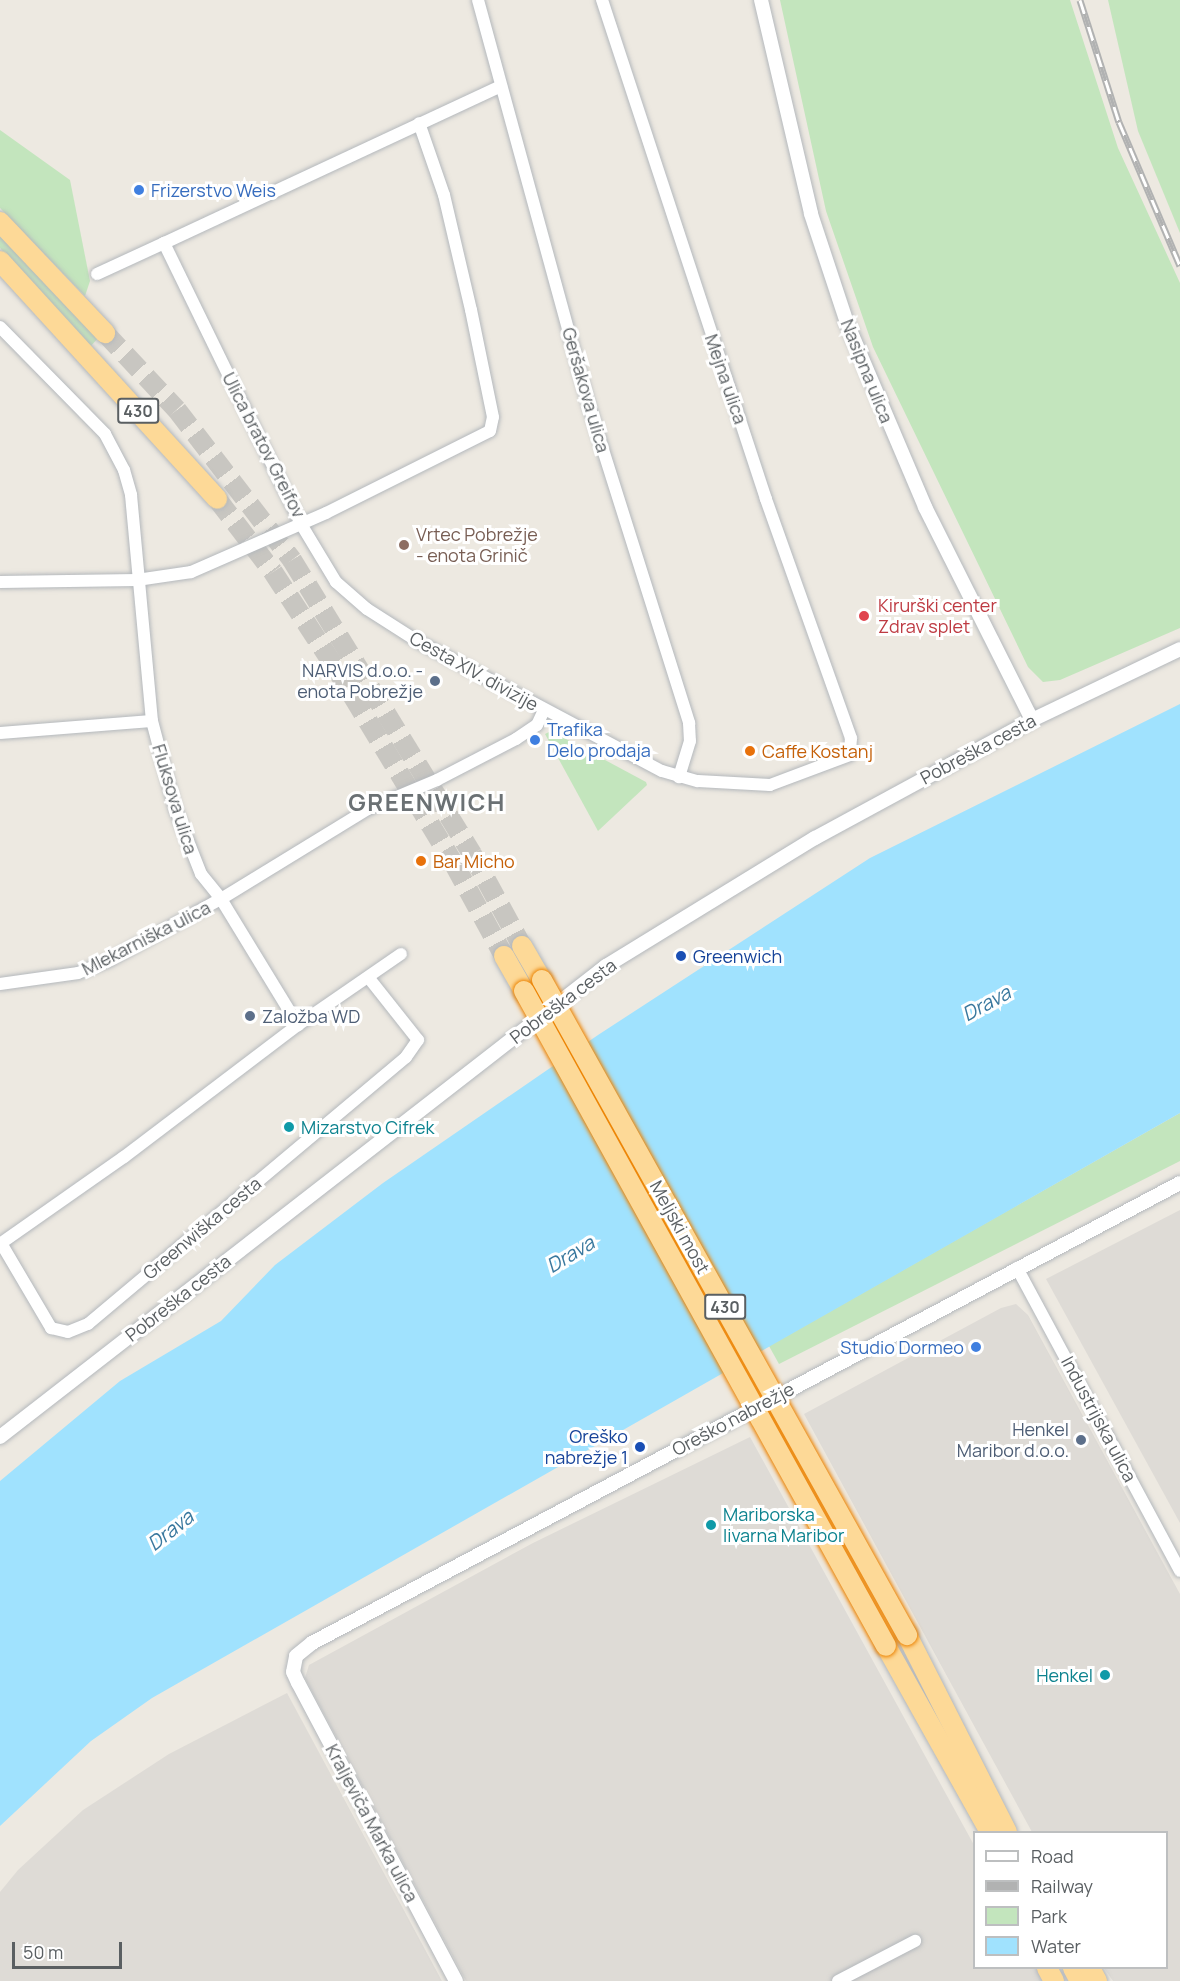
<!DOCTYPE html>
<html>
<head>
<meta charset="utf-8">
<style>
	body { margin:0 }
	#map { position:relative; width:1180px; height:1981px; overflow:hidden; background:#ede9e1; font-family:Manrope,sans-serif }
	div>[style] { position:absolute }
	.industrial>* { inset:0; background:#dedbd6 }
	.green>* { inset:0; background:#c3e5bd }
	.water>* { inset:0; background:#a0e2fe }
	.trunk-tunnel>* { height:20px; margin-top:-10px; transform-origin:0; background:repeating-linear-gradient(90deg,#c8c6c1 0 20px,transparent 0 30px) }
	.roads { filter:drop-shadow(0 0 2px #b4b8bc) drop-shadow(0 0 2px #b4b8bc) }
	.minor>* { height:12px; margin:-6px; padding:0 6px; transform-origin:6px; border-radius:6px; background:#fff }
	.tertiary>* { height:14px; margin:-7px; padding:0 7px; transform-origin:7px; border-radius:7px; background:#fff }
	.trunk>* { height:20px; margin:-10px; padding:0 10px; transform-origin:10px; border-radius:10px; background:#fdd997 }
	.rail>* { height:7px; margin-top:-3.5px; transform-origin:0; background:repeating-linear-gradient(90deg,#fff 0 14px,#b1b2b2 0 28px); box-sizing:border-box; border-block:2px solid #b1b2b2 }
	.bridges { filter:drop-shadow(0 0 2px #ec8302) drop-shadow(0 0 2px #ec8302) }
	.trunk-bridge>* { height:20px; margin:-10px; padding:0 10px; transform-origin:10px; border-radius:10px; background:#fdd997 }
	.dots>* { width:16px; height:16px; translate:-50% -50%; box-sizing:border-box; border:3px solid #fff; border-radius:50% }
	span { translate:-50% -50%; white-space:nowrap; text-align:center; line-height:1.15; -webkit-text-stroke:6px #fff; paint-order:stroke }
	.shield-label span { padding:2px 4px; background:#fff; border:2px solid; border-radius:4px; -webkit-text-stroke-width:0 }
	.shield-label { font-size:16px; color:#5a5f62; font-weight:700 }
	.shop-label { font-size:18px; color:#366cbe }
	.left { translate:0 -50%; text-align:left }
	.right { translate:-100% -50%; text-align:right }
	.street-label { font-size:18px; color:#5a5f62 }
	.education-label { font-size:18px; color:#785e54 }
	.health-label { font-size:18px; color:#be3a42 }
	.service-label { font-size:18px; color:#4e5e75 }
	.food-label { font-size:18px; color:#c56008 }
	.transit-label { font-size:18px; color:#164399 }
	.culture-label { font-size:18px; color:#0d838f }
	.water-label { font-size:20px; color:#39789e; font-style:italic }
	.district-label { font-size:24px; color:#6b7174; font-weight:700; letter-spacing:1.5px }
	.legend { position:absolute; left:973px; top:1831px; width:195px; height:138px; box-sizing:border-box; background:#fff; border:2px solid #bdbfc0; margin:0; padding:8px 10px; list-style:none; font-size:18px; color:#5a5f62 }
	.legend li { display:flex; align-items:center; gap:12px; height:30px }
	.legend b { width:30px; border:2px solid #bdbfc0 }
	.scale { position:absolute; left:12px; top:1942px; width:110px; height:27px; box-sizing:border-box; border:3px solid #5a5f62; border-top:0; padding-left:8px; font-size:18px; line-height:21px; white-space:nowrap; color:#5a5f62; -webkit-text-stroke:4px #fff; paint-order:stroke }
</style>
</head>
<body>
<div id="map">
	<div class="industrial">
		<i style="clip-path:polygon(1180px 1210px,1180px 1523px,1046px 1279px)"></i>
		<i style="clip-path:polygon(1016px 1304px,1028px 1315px,1180px 1594px,1180px 1981px,1113px 1981px,1104px 1968px,1166px 1968px,1166px 1832px,1032px 1832px,804px 1414px,1001px 1308px)"></i>
		<i style="clip-path:polygon(750px 1437px,974px 1845px,974px 1968px,1037px 1968px,1044px 1981px,466px 1981px,305px 1678px,309px 1665px,533px 1543px)"></i>
		<i style="clip-path:polygon(287px 1693px,442px 1981px,0 1981px,0 1892px,18px 1870px,83px 1810px,169px 1754px)"></i>
	</div>
	<div class="green">
		<i style="clip-path:polygon(780px 0,1070px 0,1118px 148px,1180px 283px,1180px 628px,1060px 680px,1043px 682px,1028px 667px,873px 347px,826px 211px)"></i>
		<i style="clip-path:polygon(1108px 0,1180px 0,1180px 233px,1138px 131px)"></i>
		<i style="clip-path:polygon(0 130px,70px 180px,90px 281px,85px 296px,0 208px)"></i>
		<i style="clip-path:polygon(0 232px,99px 337px,90px 347px,0 248px)"></i>
		<i style="clip-path:polygon(551px 731px,646px 782px,647px 785px,598px 831px,545px 734px)"></i>
		<i style="clip-path:polygon(1180px 1113px,1180px 1161px,779px 1364px,769px 1346px)"></i>
	</div>
	<div class="water">
		<i style="clip-path:polygon(1180px 704px,1180px 1113px,152px 1698px,91px 1741px,0 1826px,0 1481px,120px 1381px,221px 1321px,275px 1265px,383px 1183px,598px 1035px,870px 858px)"></i>
	</div>
	<div class="trunk-tunnel">
		<i style="left:105px;top:333px;width:105px;rotate:46.9deg"></i>
		<i style="left:177px;top:410px;width:189px;rotate:52.5deg"></i>
		<i style="left:292px;top:560px;width:345px;rotate:58.5deg"></i>
		<i style="left:472px;top:854px;width:105px;rotate:61.5deg"></i>
		<i style="left:217px;top:499px;width:92px;rotate:52.5deg"></i>
		<i style="left:273px;top:572px;width:117px;rotate:56.9deg"></i>
		<i style="left:337px;top:670px;width:227px;rotate:58.9deg"></i>
		<i style="left:454px;top:864px;width:105px;rotate:61.5deg"></i>
	</div>
	<div class="roads">
		<div class="minor">
			<i style="left:478px;top:0;width:417px;rotate:74.7deg"></i>
			<i style="left:588px;top:402px;width:337px;rotate:72.5deg"></i>
			<i style="left:689px;top:723px;width:18px;rotate:87deg"></i>
			<i style="left:690px;top:741px;width:38px;rotate:107deg"></i>
			<i style="left:501px;top:86px;width:372px;rotate:155deg"></i>
			<i style="left:164px;top:243px;width:313px;rotate:64deg"></i>
			<i style="left:301px;top:524px;width:68px;rotate:58.9deg"></i>
			<i style="left:336px;top:582px;width:41px;rotate:41.1deg"></i>
			<i style="left:367px;top:609px;width:59px;rotate:32.6deg"></i>
			<i style="left:417px;top:641px;width:277px;rotate:28deg"></i>
			<i style="left:662px;top:771px;width:37px;rotate:16deg"></i>
			<i style="left:698px;top:781px;width:72px;rotate:3.2deg"></i>
			<i style="left:770px;top:785px;width:85px;rotate:-20.6deg"></i>
			<i style="left:850px;top:755px;width:17px;rotate:-87deg"></i>
			<i style="left:851px;top:738px;width:254px;rotate:-109.6deg"></i>
			<i style="left:766px;top:499px;width:525px;rotate:-108.19deg"></i>
			<i style="left:97px;top:274px;width:74px;rotate:-24.8deg"></i>
			<i style="left:0;top:327px;width:150px;rotate:45.5deg"></i>
			<i style="left:105px;top:434px;width:41px;rotate:62.2deg"></i>
			<i style="left:124px;top:470px;width:26px;rotate:74deg"></i>
			<i style="left:131px;top:495px;width:227px;rotate:84.7deg"></i>
			<i style="left:152px;top:721px;width:90px;rotate:75.2deg"></i>
			<i style="left:175px;top:808px;width:71px;rotate:68.5deg"></i>
			<i style="left:201px;top:874px;width:32px;rotate:51deg"></i>
			<i style="left:221px;top:899px;width:148px;rotate:58.6deg"></i>
			<i style="left:0;top:582px;width:137px;rotate:-0.8deg"></i>
			<i style="left:137px;top:580px;width:55px;rotate:-8.4deg"></i>
			<i style="left:191px;top:572px;width:147px;rotate:-23.6deg"></i>
			<i style="left:326px;top:513px;width:183px;rotate:-26.6deg"></i>
			<i style="left:490px;top:431px;width:14px;rotate:-78deg"></i>
			<i style="left:493px;top:417px;width:109px;rotate:-101.6deg"></i>
			<i style="left:471px;top:310px;width:118px;rotate:-103.2deg"></i>
			<i style="left:444px;top:195px;width:76px;rotate:-109.1deg"></i>
			<i style="left:0;top:733px;width:152px;rotate:-4.5deg"></i>
			<i style="left:0;top:984px;width:79px;rotate:-8deg"></i>
			<i style="left:78px;top:973px;width:32px;rotate:-22deg"></i>
			<i style="left:108px;top:961px;width:129px;rotate:-28.8deg"></i>
			<i style="left:221px;top:899px;width:172px;rotate:-31.5deg"></i>
			<i style="left:368px;top:809px;width:75px;rotate:-22.8deg"></i>
			<i style="left:437px;top:780px;width:89px;rotate:-27.4deg"></i>
			<i style="left:516px;top:739px;width:25px;rotate:-34deg"></i>
			<i style="left:537px;top:725px;width:17px;rotate:-65deg"></i>
			<i style="left:1px;top:1243px;width:99px;rotate:59.5deg"></i>
			<i style="left:51px;top:1328px;width:17px;rotate:13deg"></i>
			<i style="left:68px;top:1332px;width:22px;rotate:-22deg"></i>
			<i style="left:88px;top:1324px;width:415px;rotate:-40deg"></i>
			<i style="left:406px;top:1057px;width:21px;rotate:-55deg"></i>
			<i style="left:418px;top:1040px;width:80px;rotate:-128.4deg"></i>
			<i style="left:0;top:1244px;width:151px;rotate:-35.1deg"></i>
			<i style="left:124px;top:1157px;width:218px;rotate:-37.2deg"></i>
			<i style="left:298px;top:1025px;width:125px;rotate:-34.6deg"></i>
			<i style="left:1017px;top:1268px;width:344px;rotate:61.7deg"></i>
			<i style="left:838px;top:1981px;width:87px;rotate:-27.5deg"></i>
		</div>
		<div class="tertiary">
			<i style="left:761px;top:0;width:220px;rotate:76.8deg"></i>
			<i style="left:811px;top:214px;width:115px;rotate:71.7deg"></i>
			<i style="left:847px;top:323px;width:200px;rotate:67deg"></i>
			<i style="left:925px;top:507px;width:238px;rotate:63.3deg"></i>
			<i style="left:568px;top:1050px;width:404px;rotate:60.8deg"></i>
			<i style="left:0;top:1437px;width:768px;rotate:-37.86deg"></i>
			<i style="left:606px;top:966px;width:245px;rotate:-31.5deg"></i>
			<i style="left:815px;top:838px;width:247px;rotate:-28.5deg"></i>
			<i style="left:1032px;top:720px;width:164px;rotate:-25.6deg"></i>
			<i style="left:456px;top:1981px;width:337px;rotate:-117.9deg"></i>
			<i style="left:298px;top:1683px;width:12px;rotate:-114deg"></i>
			<i style="left:293px;top:1672px;width:16px;rotate:-79deg"></i>
			<i style="left:296px;top:1656px;width:21px;rotate:-39deg"></i>
			<i style="left:312px;top:1643px;width:982px;rotate:-27.92deg"></i>
		</div>
		<div class="trunk">
			<i style="left:0;top:222px;width:153px;rotate:46.6deg"></i>
			<i style="left:0;top:261px;width:322px;rotate:47.6deg"></i>
			<i style="left:522px;top:946px;width:39px;rotate:60deg"></i>
			<i style="left:504px;top:956px;width:40px;rotate:60.3deg"></i>
			<i style="left:907px;top:1635px;width:221px;rotate:63.1deg"></i>
			<i style="left:886px;top:1646px;width:213px;rotate:60.8deg"></i>
			<i style="left:1047px;top:1968px;width:15px;rotate:62deg"></i>
			<i style="left:1073px;top:1968px;width:15px;rotate:62deg"></i>
			<i style="left:1090px;top:1968px;width:15px;rotate:62deg"></i>
		</div>
	</div>
	<div class="rail">
		<i style="left:1080px;top:0;width:128px;rotate:72.3deg"></i>
		<i style="left:1119px;top:122px;width:156px;rotate:67deg"></i>
	</div>
	<div class="bridges">
		<div class="trunk-bridge">
			<i style="left:542px;top:980px;width:750px;rotate:60.87deg"></i>
			<i style="left:524px;top:991px;width:748px;rotate:61.07deg"></i>
		</div>
	</div>
	<div class="dots">
		<i style="left:139px;top:190px;background:#3f7fe0"></i>
		<i style="left:404px;top:545px;background:#8d6e63"></i>
		<i style="left:864px;top:616px;background:#e0444e"></i>
		<i style="left:435px;top:681px;background:#5c6f8a"></i>
		<i style="left:535px;top:740px;background:#3f7fe0"></i>
		<i style="left:750px;top:751px;background:#e8710a"></i>
		<i style="left:421px;top:861px;background:#e8710a"></i>
		<i style="left:681px;top:956px;background:#1a4fb4"></i>
		<i style="left:250px;top:1016px;background:#5c6f8a"></i>
		<i style="left:289px;top:1127px;background:#0f9aa8"></i>
		<i style="left:976px;top:1347px;background:#3f7fe0"></i>
		<i style="left:1081px;top:1440px;background:#5c6f8a"></i>
		<i style="left:640px;top:1447px;background:#1a4fb4"></i>
		<i style="left:711px;top:1525px;background:#0f9aa8"></i>
		<i style="left:1105px;top:1675px;background:#0f9aa8"></i>
	</div>
	<div class="shield-label">
		<span style="left:138px;top:411px">430</span>
		<span style="left:725px;top:1307px">430</span>
	</div>
	<div class="shop-label">
		<span class="left" style="left:151px;top:190px">Frizerstvo Weis</span>
		<span class="left" style="left:547px;top:740px">Trafika<br>Delo prodaja</span>
		<span class="right" style="left:964px;top:1347px">Studio Dormeo</span>
	</div>
	<div class="street-label">
		<span style="left:867px;top:371px;rotate:68deg">Nasipna ulica</span>
		<span style="left:726px;top:379px;rotate:71deg">Mejna ulica</span>
		<span style="left:586px;top:390px;rotate:74deg">Geršakova ulica</span>
		<span style="left:264px;top:445px;rotate:63deg">Ulica bratov Greifov</span>
		<span style="left:474px;top:671px;rotate:29deg">Cesta XIV. divizije</span>
		<span style="left:978px;top:749px;rotate:-28deg">Pobreška cesta</span>
		<span style="left:175px;top:799px;rotate:73deg">Fluksova ulica</span>
		<span style="left:146px;top:938px;rotate:-27deg">Mlekarniška ulica</span>
		<span style="left:563px;top:1001px;rotate:-37deg">Pobreška cesta</span>
		<span style="left:680px;top:1227px;rotate:61deg">Meljski most</span>
		<span style="left:202px;top:1228px;rotate:-40deg">Greenwiška cesta</span>
		<span style="left:178px;top:1298px;rotate:-38deg">Pobreška cesta</span>
		<span style="left:733px;top:1419px;rotate:-28deg">Oreško nabrežje</span>
		<span style="left:1099px;top:1419px;rotate:62deg">Industrijska ulica</span>
		<span style="left:372px;top:1823px;rotate:62deg">Kraljeviča Marka ulica</span>
	</div>
	<div class="education-label">
		<span class="left" style="left:416px;top:545px">Vrtec Pobrežje<br>- enota Grinič</span>
	</div>
	<div class="health-label">
		<span class="left" style="left:878px;top:616px">Kirurški center<br>Zdrav splet</span>
	</div>
	<div class="service-label">
		<span class="right" style="left:423px;top:681px">NARVIS d.o.o. -<br>enota Pobrežje</span>
		<span class="left" style="left:262px;top:1016px">Založba WD</span>
		<span class="right" style="left:1069px;top:1440px">Henkel<br>Maribor d.o.o.</span>
	</div>
	<div class="food-label">
		<span class="left" style="left:762px;top:751px">Caffe Kostanj</span>
		<span class="left" style="left:433px;top:861px">Bar Micho</span>
	</div>
	<div class="transit-label">
		<span class="left" style="left:693px;top:956px">Greenwich</span>
		<span class="right" style="left:628px;top:1447px">Oreško<br>nabrežje 1</span>
	</div>
	<div class="culture-label">
		<span class="left" style="left:301px;top:1127px">Mizarstvo Cifrek</span>
		<span class="left" style="left:723px;top:1525px">Mariborska<br>livarna Maribor</span>
		<span class="right" style="left:1093px;top:1675px">Henkel</span>
	</div>
	<div class="water-label">
		<span style="left:986px;top:1003px;rotate:-29deg">Drava</span>
		<span style="left:570px;top:1254px;rotate:-31deg">Drava</span>
		<span style="left:170px;top:1530px;rotate:-38deg">Drava</span>
	</div>
	<div class="district-label">
		<span style="left:427px;top:802px">GREENWICH</span>
	</div>
	<ul class="legend">
	<li><b style="height:8px;background:#fff"></b>Road</li>
	<li><b style="height:8px;background:#b1b2b2"></b>Railway</li>
	<li><b style="height:16px;background:#c3e5bd"></b>Park</li>
	<li><b style="height:16px;background:#a0e2fe"></b>Water</li>
	</ul>
	<div class="scale">50 m</div>
</div>
</body>
</html>
